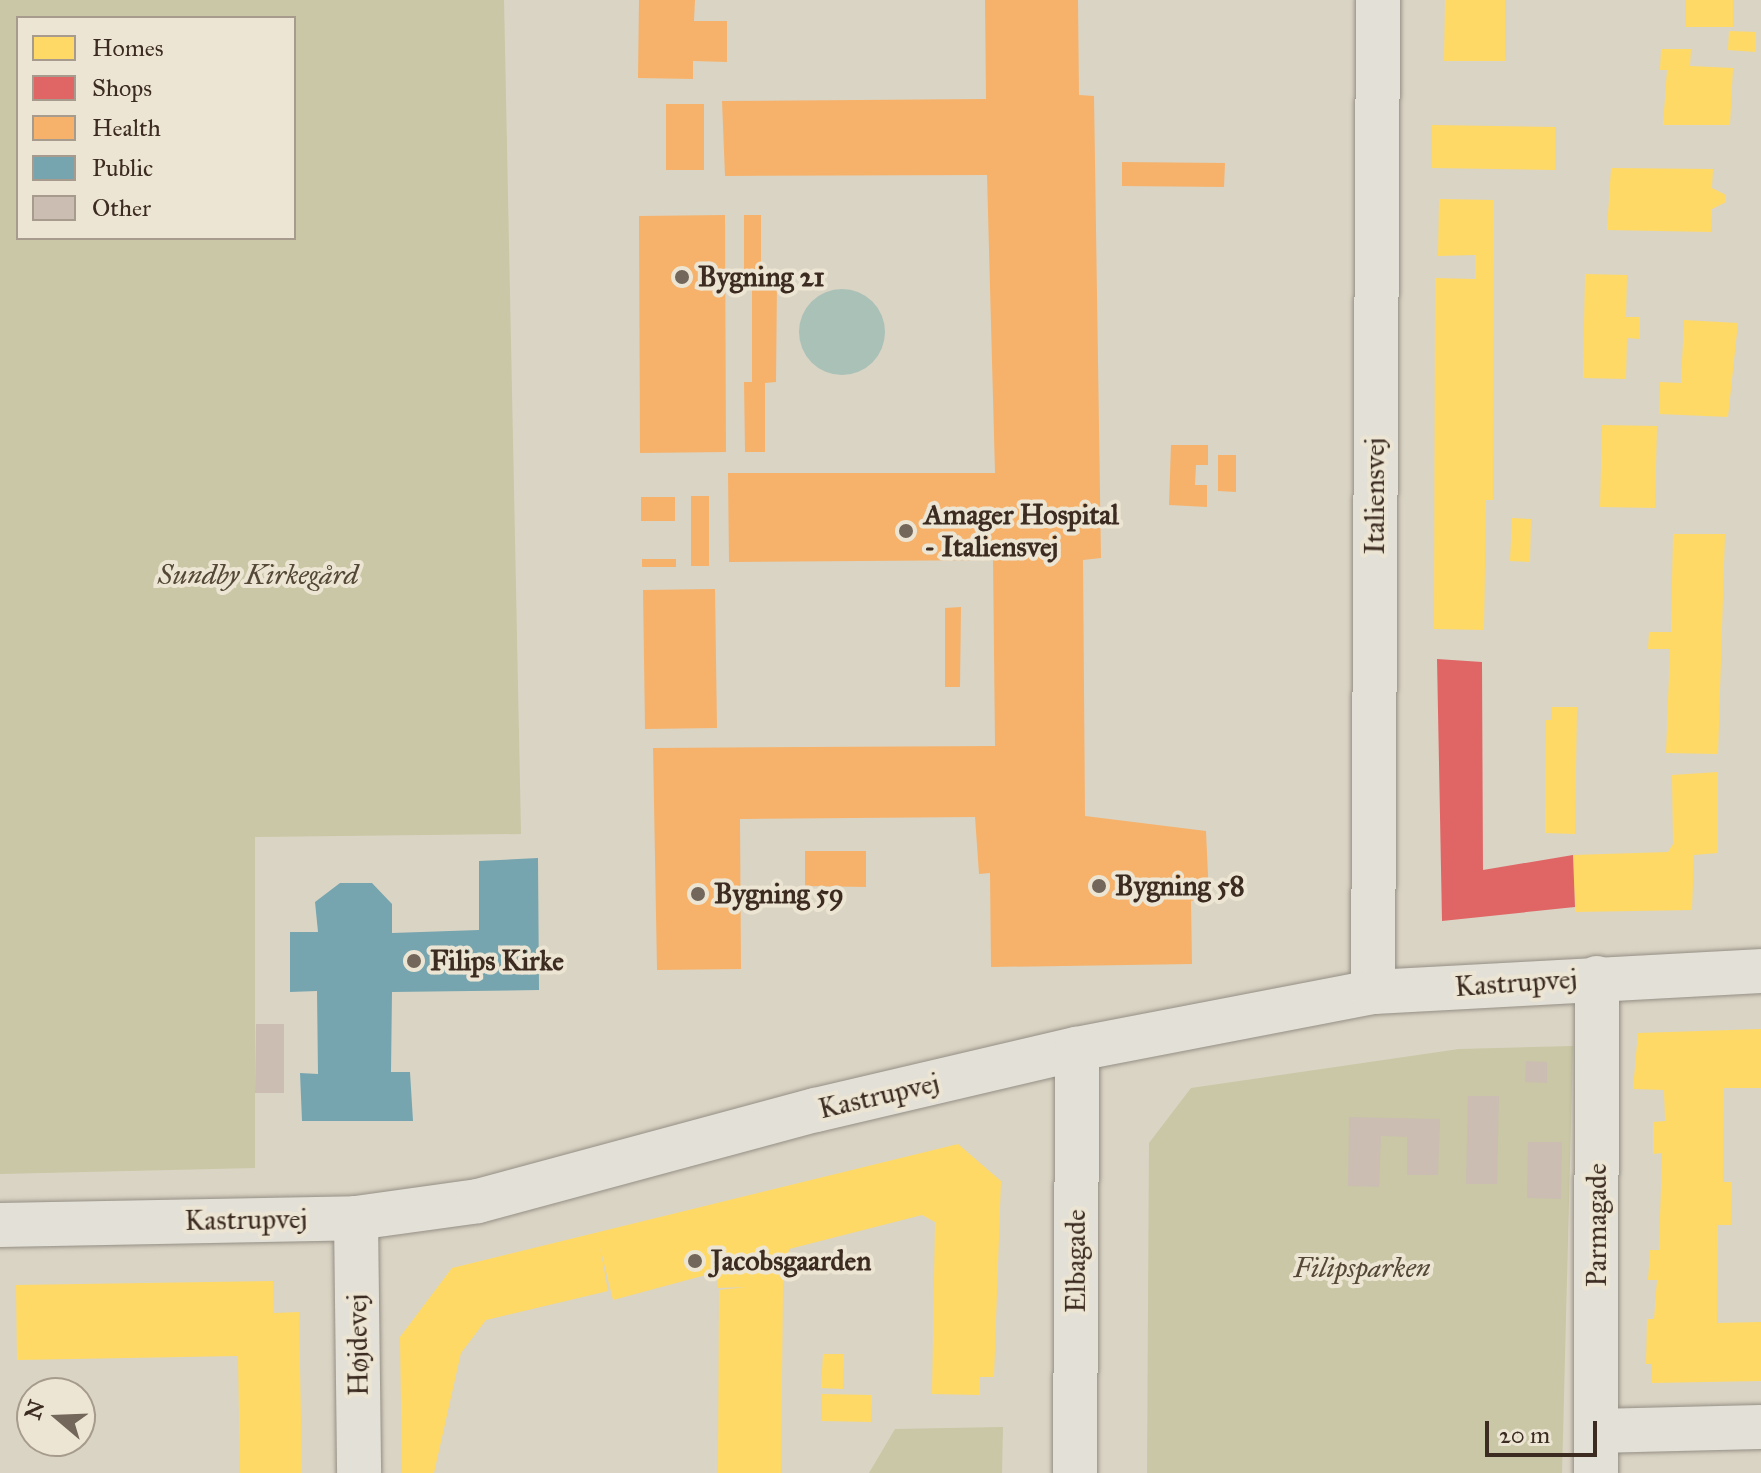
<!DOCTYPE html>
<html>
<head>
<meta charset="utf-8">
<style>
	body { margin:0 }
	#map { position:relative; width:1761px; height:1473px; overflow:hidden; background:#dad4c4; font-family:"IM FELL Great Primer",serif }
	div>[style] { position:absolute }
	.green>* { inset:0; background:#c9c7a5 }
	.water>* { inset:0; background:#aac1b8 }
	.round { border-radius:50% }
	.homes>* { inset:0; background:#ffd966 }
	.shops>* { inset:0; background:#e06666 }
	.health>* { inset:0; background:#f6b26b }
	.public>* { inset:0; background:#76a5af }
	.building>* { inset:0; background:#cbbdb2 }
	.roads { filter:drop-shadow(0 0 2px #958f85) drop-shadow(0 0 2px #958f85) }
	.street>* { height:44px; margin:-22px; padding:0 22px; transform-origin:22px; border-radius:22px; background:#e3e0d8 }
	.secondary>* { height:44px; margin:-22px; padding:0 22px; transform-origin:22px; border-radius:22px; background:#e3e0d8 }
	.dots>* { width:22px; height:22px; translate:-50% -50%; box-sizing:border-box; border:4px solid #ede5d3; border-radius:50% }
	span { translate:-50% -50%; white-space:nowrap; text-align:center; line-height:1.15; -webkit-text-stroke:8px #ede5d3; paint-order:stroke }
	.poi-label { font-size:28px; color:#3b2b21; font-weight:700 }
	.left { translate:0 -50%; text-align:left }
	.street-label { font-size:28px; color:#3b2b21 }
	.park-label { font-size:28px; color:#554836; font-style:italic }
	.legend { position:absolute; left:16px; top:16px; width:280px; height:224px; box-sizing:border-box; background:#ede5d3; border:2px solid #a69b8c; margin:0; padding:10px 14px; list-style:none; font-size:24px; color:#3b2b21 }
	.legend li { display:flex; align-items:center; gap:16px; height:40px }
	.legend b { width:40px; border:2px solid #a69b8c }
	.north { position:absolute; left:16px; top:1377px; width:80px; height:80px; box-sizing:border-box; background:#ede5d3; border:2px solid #a69b8c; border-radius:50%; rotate:289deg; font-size:22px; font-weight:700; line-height:32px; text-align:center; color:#3b2b21 }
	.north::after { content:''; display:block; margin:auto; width:28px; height:36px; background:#73665a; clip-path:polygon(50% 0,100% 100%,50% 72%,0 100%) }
	.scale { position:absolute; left:1485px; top:1421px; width:112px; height:36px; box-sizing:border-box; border:4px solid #3b2b21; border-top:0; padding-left:10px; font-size:24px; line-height:28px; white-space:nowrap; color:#3b2b21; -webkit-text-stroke:6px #ede5d3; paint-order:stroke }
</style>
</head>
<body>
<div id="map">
	<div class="green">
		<i style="clip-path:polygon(evenodd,0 0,504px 0,521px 834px,255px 837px,255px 1168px,0 1174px,0 0,294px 18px,294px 238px,18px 238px,18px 18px,294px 18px)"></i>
		<i style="clip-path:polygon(1573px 1046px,1562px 1473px,1147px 1473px,1149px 1143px,1191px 1088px,1459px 1049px)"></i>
		<i style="clip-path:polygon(1003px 1427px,1002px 1473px,869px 1473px,895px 1429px)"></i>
	</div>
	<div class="water">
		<i class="round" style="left:799px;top:289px;width:86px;height:86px"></i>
	</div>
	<div class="homes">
		<i style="clip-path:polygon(1445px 0,1505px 0,1505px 61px,1444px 61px)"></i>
		<i style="clip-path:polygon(1686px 0,1733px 0,1733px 27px,1686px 27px)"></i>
		<i style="clip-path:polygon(1729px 31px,1756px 32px,1756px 52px,1728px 50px)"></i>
		<i style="clip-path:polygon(1661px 49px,1691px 49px,1690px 66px,1733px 68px,1730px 125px,1663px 125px,1667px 70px,1660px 70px)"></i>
		<i style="clip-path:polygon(1432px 125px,1555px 127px,1555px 170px,1432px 168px)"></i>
		<i style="clip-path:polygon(1611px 168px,1713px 169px,1712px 188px,1726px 195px,1726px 202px,1712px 209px,1711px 232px,1607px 230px)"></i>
		<i style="clip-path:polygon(1439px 199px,1494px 200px,1493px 500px,1486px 500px,1484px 630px,1434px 629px,1435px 278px,1475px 279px,1475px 255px,1438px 256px)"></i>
		<i style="clip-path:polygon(1585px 274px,1627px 275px,1626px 317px,1640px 317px,1640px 339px,1627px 338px,1626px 379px,1583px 378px)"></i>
		<i style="clip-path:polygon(1684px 320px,1738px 323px,1728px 417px,1659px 414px,1660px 382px,1681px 383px)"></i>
		<i style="clip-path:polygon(1602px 425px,1657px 426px,1655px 508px,1600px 507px)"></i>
		<i style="clip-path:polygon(1512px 518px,1531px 519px,1530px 562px,1510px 561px)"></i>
		<i style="clip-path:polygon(1673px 534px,1725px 534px,1718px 754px,1666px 753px,1670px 649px,1648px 649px,1649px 632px,1671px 632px)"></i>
		<i style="clip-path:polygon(1552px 707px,1577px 707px,1575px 834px,1545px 833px,1546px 720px,1552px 720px)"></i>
		<i style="clip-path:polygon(1718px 772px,1718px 853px,1694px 855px,1692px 910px,1575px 912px,1573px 855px,1668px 852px,1673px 844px,1672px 775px)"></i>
		<i style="clip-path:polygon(1761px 1029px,1761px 1088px,1724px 1088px,1723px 1182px,1732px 1182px,1731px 1225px,1718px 1225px,1717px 1323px,1761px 1322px,1761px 1381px,1652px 1383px,1652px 1364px,1646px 1364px,1647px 1319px,1654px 1319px,1657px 1280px,1648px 1280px,1650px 1250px,1659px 1250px,1662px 1153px,1653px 1154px,1653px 1122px,1665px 1121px,1664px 1090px,1633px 1089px,1638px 1033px)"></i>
		<i style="clip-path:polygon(958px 1144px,1001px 1181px,994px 1377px,980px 1377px,980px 1395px,932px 1394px,935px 1222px,922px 1215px,789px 1249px,783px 1285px,781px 1473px,718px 1473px,719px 1290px,746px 1287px,718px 1288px,717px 1272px,613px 1300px,600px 1247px,608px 1291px,486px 1320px,461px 1353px,434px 1473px,402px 1473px,400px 1337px,452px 1268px)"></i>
		<i style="clip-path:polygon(273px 1281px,274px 1313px,299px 1312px,302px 1473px,240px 1473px,238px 1356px,17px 1360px,16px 1285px)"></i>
		<i style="clip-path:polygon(823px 1354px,844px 1354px,843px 1389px,821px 1388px)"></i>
		<i style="clip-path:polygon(822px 1394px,872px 1395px,871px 1422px,822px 1421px)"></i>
	</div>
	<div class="shops">
		<i style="clip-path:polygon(1437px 659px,1482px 662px,1483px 870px,1573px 855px,1575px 907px,1442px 921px)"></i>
	</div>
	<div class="health">
		<i style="clip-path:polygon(639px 0,695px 0,694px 21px,727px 21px,727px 62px,693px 61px,693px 79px,638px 78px)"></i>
		<i style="clip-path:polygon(985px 0,1078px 0,1079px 95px,1094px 96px,1101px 558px,1083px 560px,1085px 816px,1206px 831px,1209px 898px,1191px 901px,1192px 964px,991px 967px,990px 873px,979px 874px,975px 817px,740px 819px,741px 969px,657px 970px,653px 748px,995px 746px,993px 560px,729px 562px,728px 473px,995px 473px,987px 175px,725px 176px,722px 101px,986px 99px)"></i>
		<i style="clip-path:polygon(666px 104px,704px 104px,704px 170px,666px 170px)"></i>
		<i style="clip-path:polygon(1122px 162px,1225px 163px,1224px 187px,1122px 186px)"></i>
		<i style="clip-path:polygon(725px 215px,726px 452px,640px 453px,639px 216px)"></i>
		<i style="clip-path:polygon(744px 215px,761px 215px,761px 283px,777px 283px,776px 382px,765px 383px,765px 452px,745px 452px,744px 382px,752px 382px,752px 281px,744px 281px)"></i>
		<i style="clip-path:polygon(1171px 445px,1208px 445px,1208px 465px,1196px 465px,1195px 485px,1207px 485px,1207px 507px,1169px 505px)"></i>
		<i style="clip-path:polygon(1218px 455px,1236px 455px,1236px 492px,1218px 491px)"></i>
		<i style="clip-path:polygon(691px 496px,709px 496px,709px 566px,691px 566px)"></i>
		<i style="clip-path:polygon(641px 497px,675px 497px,675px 521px,641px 521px)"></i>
		<i style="clip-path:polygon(642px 559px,676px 559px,676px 567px,642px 567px)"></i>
		<i style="clip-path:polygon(715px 589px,717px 728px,645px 729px,643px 590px)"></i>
		<i style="clip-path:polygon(961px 607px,960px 687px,945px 687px,945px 608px)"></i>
		<i style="clip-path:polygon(805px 851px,866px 851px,866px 887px,805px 886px)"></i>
	</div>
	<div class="public">
		<i style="clip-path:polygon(538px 858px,539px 990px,392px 992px,391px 1072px,410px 1072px,413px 1121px,302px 1121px,300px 1073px,318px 1074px,317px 991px,290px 992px,290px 932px,318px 932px,315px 902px,340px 883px,372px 883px,392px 904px,392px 933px,479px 930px,479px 861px)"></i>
	</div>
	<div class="building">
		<i style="clip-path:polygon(256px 1024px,284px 1024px,284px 1093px,255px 1093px)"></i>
		<i style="clip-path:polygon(1526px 1061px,1547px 1062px,1547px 1083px,1525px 1082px)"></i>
		<i style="clip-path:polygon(1468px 1096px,1499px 1096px,1497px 1184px,1466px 1184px)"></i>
		<i style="clip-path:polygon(1349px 1117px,1440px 1119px,1438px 1175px,1407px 1175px,1407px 1137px,1381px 1136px,1379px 1187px,1348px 1186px)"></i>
		<i style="clip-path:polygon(1528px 1142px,1562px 1142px,1561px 1199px,1527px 1198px)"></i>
	</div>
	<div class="roads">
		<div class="street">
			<i style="left:356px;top:1218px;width:255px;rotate:89.3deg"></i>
			<i style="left:1598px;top:1431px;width:163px;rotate:-1.4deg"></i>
			<i style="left:1075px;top:1473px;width:424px;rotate:-89.7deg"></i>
			<i style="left:1596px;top:1473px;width:495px;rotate:-89.9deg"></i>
		</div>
		<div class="secondary">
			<i style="left:1373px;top:992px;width:992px;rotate:-89.71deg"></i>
			<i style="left:0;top:1225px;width:356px;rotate:-1.1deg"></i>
			<i style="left:356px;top:1218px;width:123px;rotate:-7.9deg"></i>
			<i style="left:478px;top:1201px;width:350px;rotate:-15.1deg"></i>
			<i style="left:816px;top:1110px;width:268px;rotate:-13.2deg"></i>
			<i style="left:1077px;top:1049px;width:301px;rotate:-10.9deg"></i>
			<i style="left:1373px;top:992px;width:389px;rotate:-3.1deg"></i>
		</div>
	</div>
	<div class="dots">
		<i style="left:682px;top:277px;background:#73665a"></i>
		<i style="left:906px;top:531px;background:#73665a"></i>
		<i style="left:1099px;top:886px;background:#73665a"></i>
		<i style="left:698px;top:894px;background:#73665a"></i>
		<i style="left:414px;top:961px;background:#73665a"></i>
		<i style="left:695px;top:1261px;background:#73665a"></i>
	</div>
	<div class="poi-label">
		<span class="left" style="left:698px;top:277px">Bygning 21</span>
		<span class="left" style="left:924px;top:531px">Amager Hospital<br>- Italiensvej</span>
		<span class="left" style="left:1115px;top:886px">Bygning 58</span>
		<span class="left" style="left:714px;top:894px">Bygning 59</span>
		<span class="left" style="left:430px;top:961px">Filips Kirke</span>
		<span class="left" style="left:711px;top:1261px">Jacobsgaarden</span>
	</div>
	<div class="street-label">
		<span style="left:1375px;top:496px;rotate:-90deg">Italiensvej</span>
		<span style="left:1516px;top:983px;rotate:-4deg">Kastrupvej</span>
		<span style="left:879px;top:1096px;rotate:-13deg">Kastrupvej</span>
		<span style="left:246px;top:1220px;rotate:-1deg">Kastrupvej</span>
		<span style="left:1597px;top:1225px;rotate:-90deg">Parmagade</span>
		<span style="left:1076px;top:1261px;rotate:-90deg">Elbagade</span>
		<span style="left:358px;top:1345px;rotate:-91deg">Højdevej</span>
	</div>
	<div class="park-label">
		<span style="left:258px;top:575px">Sundby Kirkegård</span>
		<span style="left:1362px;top:1268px">Filipsparken</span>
	</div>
	<ul class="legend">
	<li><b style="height:22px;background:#ffd966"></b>Homes</li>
	<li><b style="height:22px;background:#e06666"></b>Shops</li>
	<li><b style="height:22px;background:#f6b26b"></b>Health</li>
	<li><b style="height:22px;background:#76a5af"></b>Public</li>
	<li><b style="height:22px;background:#cbbdb2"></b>Other</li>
	</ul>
	<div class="north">N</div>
	<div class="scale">20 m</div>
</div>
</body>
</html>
